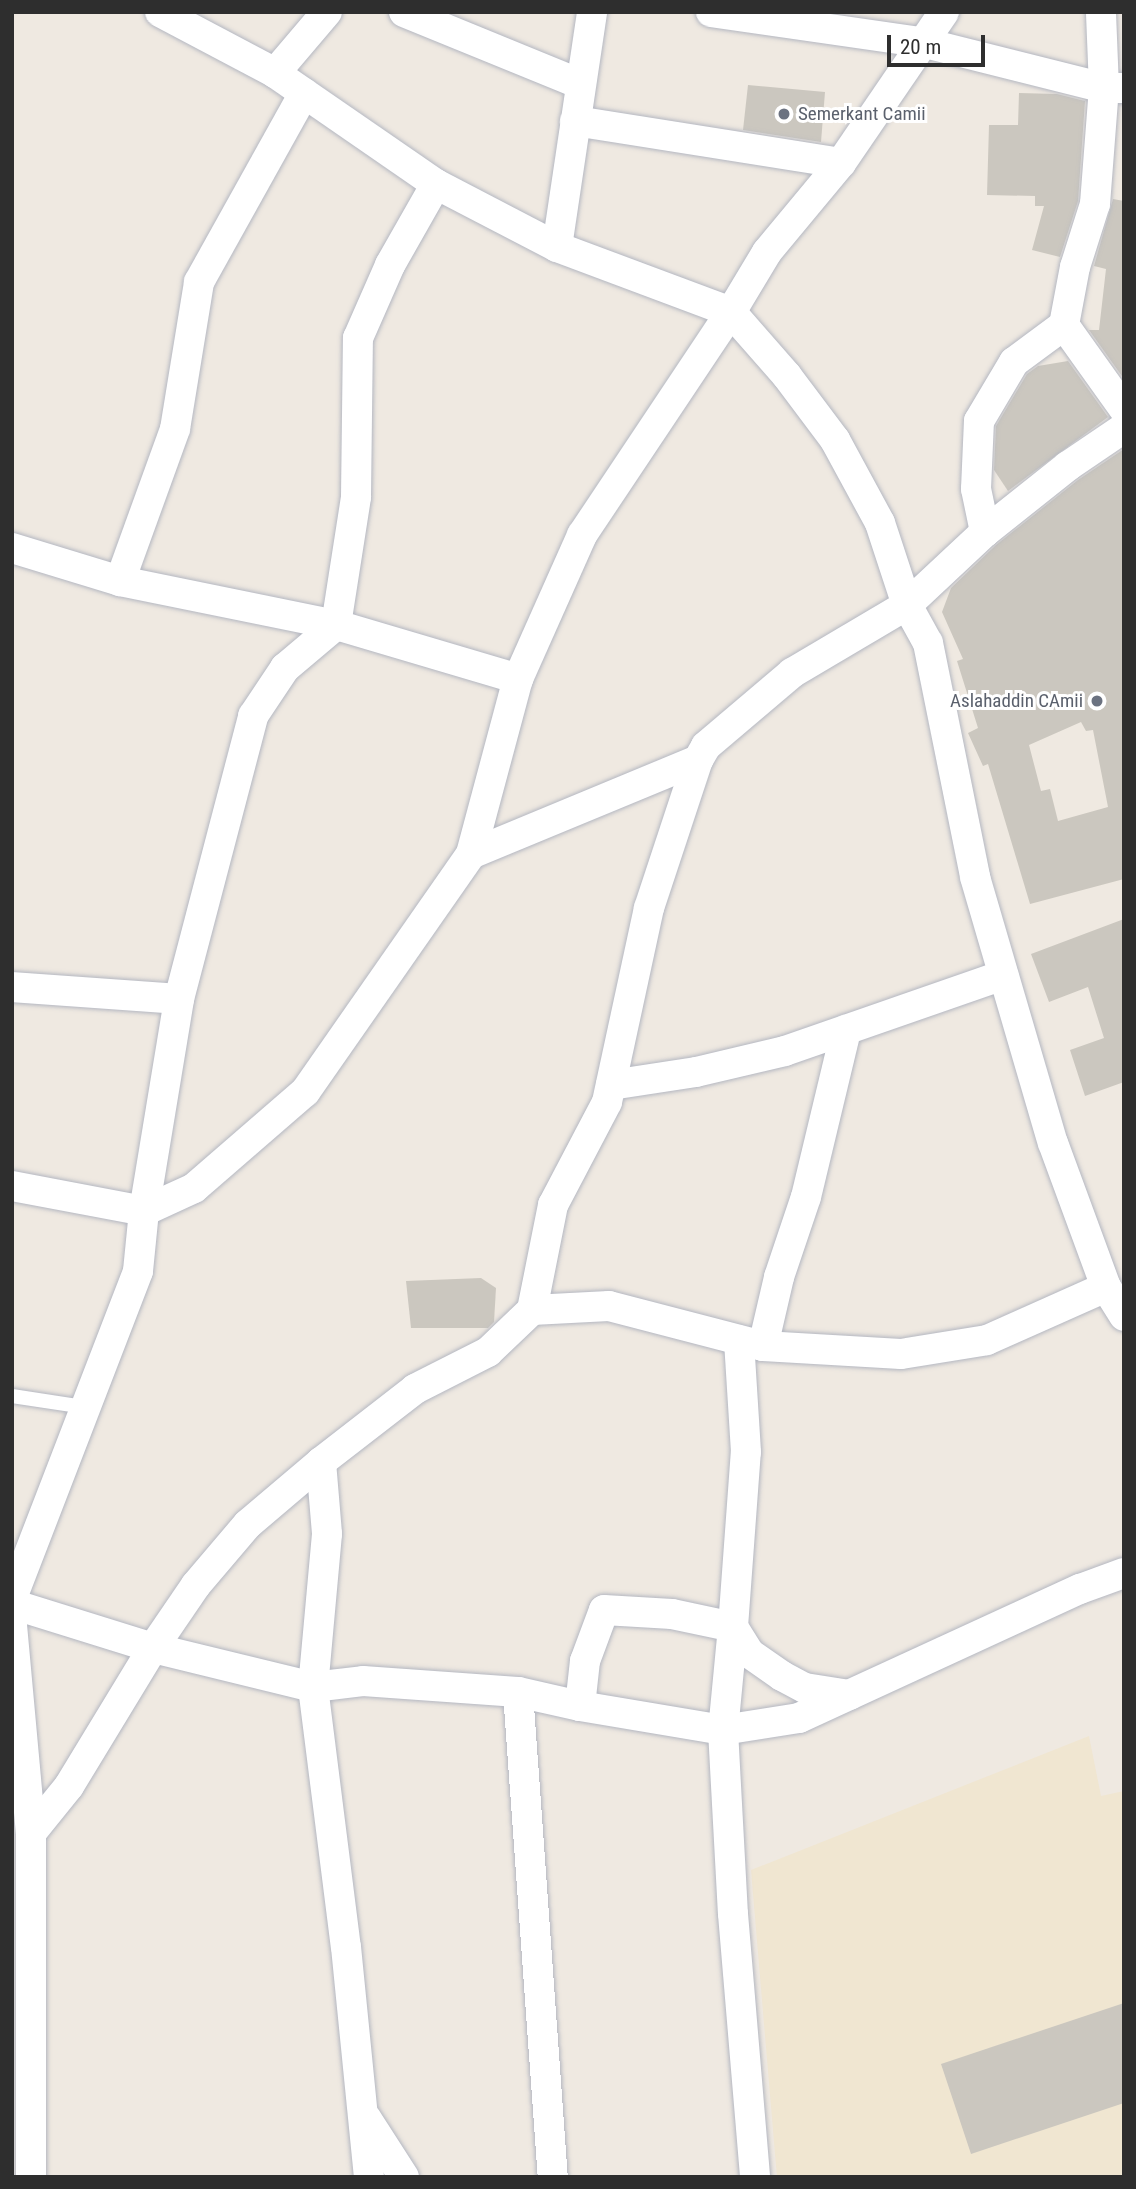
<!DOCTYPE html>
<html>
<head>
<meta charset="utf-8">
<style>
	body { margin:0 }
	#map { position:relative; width:1136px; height:2189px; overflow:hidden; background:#efe9e1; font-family:"Roboto Condensed",sans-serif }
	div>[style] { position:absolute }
	.education>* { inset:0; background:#f0e6d1 }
	.building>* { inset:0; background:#cbc7bf }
	.roads { filter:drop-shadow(0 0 2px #b4b7c1) drop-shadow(0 0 2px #b4b7c1) }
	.service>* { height:14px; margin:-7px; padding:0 7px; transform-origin:7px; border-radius:7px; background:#fff }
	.minor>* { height:30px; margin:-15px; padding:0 15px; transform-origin:15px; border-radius:15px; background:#fff }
	.dots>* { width:19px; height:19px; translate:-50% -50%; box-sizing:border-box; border:4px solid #fff; border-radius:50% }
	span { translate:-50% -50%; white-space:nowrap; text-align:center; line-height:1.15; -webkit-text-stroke:6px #fff; paint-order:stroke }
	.worship-label { font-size:19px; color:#5b616d }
	.left { translate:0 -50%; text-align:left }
	.right { translate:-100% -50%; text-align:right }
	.frame { position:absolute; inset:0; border:14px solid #2e2e2e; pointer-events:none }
	.scale { position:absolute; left:887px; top:35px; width:98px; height:32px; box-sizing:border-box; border:4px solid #2e2e2e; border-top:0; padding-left:9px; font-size:21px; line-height:24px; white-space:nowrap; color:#2e2e2e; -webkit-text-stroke:5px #fff; paint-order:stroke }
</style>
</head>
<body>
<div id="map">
	<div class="education">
		<i style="clip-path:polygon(1089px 1736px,1101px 1796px,1124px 1791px,1124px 2177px,777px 2177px,751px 1870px)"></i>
	</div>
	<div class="building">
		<i style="clip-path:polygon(748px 85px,825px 92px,821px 142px,743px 130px)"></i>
		<i style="clip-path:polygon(1019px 93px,1057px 94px,1085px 101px,1078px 201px,1060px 257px,1032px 250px,1044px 206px,1035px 206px,1035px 196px,987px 195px,989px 125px,1018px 125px)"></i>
		<i style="clip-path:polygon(1113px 199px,1124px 201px,1124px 379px,1089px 330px,1099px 330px,1106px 269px,1094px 266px)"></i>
		<i style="clip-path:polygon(1068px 361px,1108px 417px,1008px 491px,994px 470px,996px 426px,1027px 374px,1038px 366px)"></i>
		<i style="clip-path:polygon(evenodd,1124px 449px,1124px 879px,1030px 904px,988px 764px,983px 766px,968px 733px,978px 728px,957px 661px,963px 659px,942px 612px,951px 588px,996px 545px,1078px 480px,1124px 449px,1081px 722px,1086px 731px,1093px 730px,1108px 807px,1058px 821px,1050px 789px,1041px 791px,1029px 745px,1081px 722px)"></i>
		<i style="clip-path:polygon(1124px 919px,1124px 1082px,1085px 1096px,1070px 1050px,1104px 1038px,1088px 987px,1049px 1002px,1031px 954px)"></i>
		<i style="clip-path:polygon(481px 1278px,496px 1288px,494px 1322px,488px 1328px,411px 1328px,406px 1281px)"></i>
		<i style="clip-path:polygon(1124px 2003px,1124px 2103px,971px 2154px,941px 2064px)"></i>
	</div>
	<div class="roads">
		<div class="service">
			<i style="left:12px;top:1396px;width:74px;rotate:8.6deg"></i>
		</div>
		<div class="minor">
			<i style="left:160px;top:12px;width:130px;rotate:27.9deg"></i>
			<i style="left:275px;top:73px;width:196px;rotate:34.6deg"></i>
			<i style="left:436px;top:184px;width:136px;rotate:27.5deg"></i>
			<i style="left:557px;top:247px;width:186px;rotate:20.5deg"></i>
			<i style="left:731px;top:312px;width:85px;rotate:48.8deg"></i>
			<i style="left:787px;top:376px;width:80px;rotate:53.1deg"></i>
			<i style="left:835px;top:440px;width:94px;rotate:61.5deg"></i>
			<i style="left:880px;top:523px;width:86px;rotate:71.8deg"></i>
			<i style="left:907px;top:605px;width:43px;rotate:61.1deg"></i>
			<i style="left:928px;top:643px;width:239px;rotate:78.6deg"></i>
			<i style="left:975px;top:877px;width:277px;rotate:73.7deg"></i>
			<i style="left:1053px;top:1143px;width:153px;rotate:69.8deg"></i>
			<i style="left:1106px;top:1287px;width:34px;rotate:58deg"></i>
			<i style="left:404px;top:12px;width:190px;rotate:22.2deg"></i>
			<i style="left:711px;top:12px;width:216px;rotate:8.2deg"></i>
			<i style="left:925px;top:43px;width:185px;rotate:14.1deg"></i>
			<i style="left:1104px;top:88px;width:20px"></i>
			<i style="left:275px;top:73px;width:80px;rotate:-49.6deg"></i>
			<i style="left:575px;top:121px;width:269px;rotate:9deg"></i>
			<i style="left:557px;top:247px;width:238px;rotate:-81.5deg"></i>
			<i style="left:1064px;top:325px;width:59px;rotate:-79.3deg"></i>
			<i style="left:1075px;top:267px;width:66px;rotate:-72.4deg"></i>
			<i style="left:1095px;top:204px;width:116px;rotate:-85.6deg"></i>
			<i style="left:1104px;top:88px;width:76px;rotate:-92.3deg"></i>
			<i style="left:985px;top:532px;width:44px;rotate:-101.8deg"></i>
			<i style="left:976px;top:489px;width:68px;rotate:-87.5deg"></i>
			<i style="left:979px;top:421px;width:69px;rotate:-59.3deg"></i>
			<i style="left:1014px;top:362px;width:62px;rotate:-36.5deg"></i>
			<i style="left:1064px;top:325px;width:103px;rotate:54.5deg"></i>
			<i style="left:12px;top:548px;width:113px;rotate:17deg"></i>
			<i style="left:120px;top:581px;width:220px;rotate:11.5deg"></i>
			<i style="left:336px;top:625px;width:190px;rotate:16.5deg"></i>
			<i style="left:120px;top:581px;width:162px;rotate:-70.1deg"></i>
			<i style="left:175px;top:429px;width:149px;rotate:-80.7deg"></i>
			<i style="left:199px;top:282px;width:216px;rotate:-60.9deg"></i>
			<i style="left:471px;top:854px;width:246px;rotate:-22.5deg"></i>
			<i style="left:698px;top:760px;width:16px;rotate:-60deg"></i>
			<i style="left:706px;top:746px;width:113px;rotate:-40.3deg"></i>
			<i style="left:792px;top:673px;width:134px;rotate:-30.6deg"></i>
			<i style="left:907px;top:605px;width:107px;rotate:-43.1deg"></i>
			<i style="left:985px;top:532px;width:106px;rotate:-38.5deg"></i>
			<i style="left:1068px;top:466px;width:68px;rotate:-34.2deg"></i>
			<i style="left:12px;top:987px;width:167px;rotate:4.1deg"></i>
			<i style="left:611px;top:1085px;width:86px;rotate:-8.7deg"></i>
			<i style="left:696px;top:1072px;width:91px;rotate:-13.3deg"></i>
			<i style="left:785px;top:1051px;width:231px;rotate:-19.2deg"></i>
			<i style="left:12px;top:1186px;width:134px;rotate:10.7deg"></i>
			<i style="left:144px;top:1211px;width:55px;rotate:-24.7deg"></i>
			<i style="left:194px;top:1188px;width:147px;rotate:-40.9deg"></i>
			<i style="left:305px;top:1092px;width:290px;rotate:-55.1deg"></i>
			<i style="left:471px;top:854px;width:181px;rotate:-75deg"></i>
			<i style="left:518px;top:679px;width:158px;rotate:-66deg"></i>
			<i style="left:582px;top:535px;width:268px;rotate:-56.3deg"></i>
			<i style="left:731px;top:312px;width:70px;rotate:-59deg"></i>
			<i style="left:767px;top:252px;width:116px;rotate:-50.3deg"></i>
			<i style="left:841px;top:163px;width:183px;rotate:-55.7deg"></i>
			<i style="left:532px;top:1310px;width:107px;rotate:-78.7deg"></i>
			<i style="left:553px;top:1205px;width:116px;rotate:-62.3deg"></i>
			<i style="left:607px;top:1102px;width:198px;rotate:-77.8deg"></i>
			<i style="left:649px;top:908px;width:156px;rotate:-71.7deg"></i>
			<i style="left:763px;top:1346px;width:71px;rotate:-76.9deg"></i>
			<i style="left:779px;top:1277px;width:84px;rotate:-71.4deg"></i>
			<i style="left:806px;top:1197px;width:172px;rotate:-76.5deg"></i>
			<i style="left:321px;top:1462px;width:72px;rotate:85.2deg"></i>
			<i style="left:327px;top:1534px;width:154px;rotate:95.2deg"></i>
			<i style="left:313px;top:1687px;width:262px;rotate:82.8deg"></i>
			<i style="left:346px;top:1947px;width:231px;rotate:84.3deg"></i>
			<i style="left:12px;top:1598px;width:350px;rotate:-68.9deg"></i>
			<i style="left:138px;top:1271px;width:60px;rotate:-84.3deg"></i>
			<i style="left:144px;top:1211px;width:215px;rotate:-80.6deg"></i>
			<i style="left:179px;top:999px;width:293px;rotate:-75.3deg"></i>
			<i style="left:253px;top:716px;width:58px;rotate:-56.3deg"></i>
			<i style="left:285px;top:668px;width:67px;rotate:-40.1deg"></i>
			<i style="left:336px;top:625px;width:130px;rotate:-81.1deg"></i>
			<i style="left:356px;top:497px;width:159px;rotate:-89.3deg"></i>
			<i style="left:358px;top:338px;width:80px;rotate:-66.3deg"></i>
			<i style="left:390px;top:265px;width:93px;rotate:-60.4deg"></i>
			<i style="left:12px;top:1604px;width:148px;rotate:17.3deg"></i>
			<i style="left:153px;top:1648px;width:165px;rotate:13.7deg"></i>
			<i style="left:313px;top:1687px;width:50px;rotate:-6.8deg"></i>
			<i style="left:363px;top:1681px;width:155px;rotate:4.1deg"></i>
			<i style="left:518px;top:1692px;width:64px;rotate:12.7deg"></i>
			<i style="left:580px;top:1706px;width:145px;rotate:9.5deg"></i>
			<i style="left:723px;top:1730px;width:77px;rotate:-9deg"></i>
			<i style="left:799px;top:1718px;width:309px;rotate:-24.7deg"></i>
			<i style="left:1080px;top:1589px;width:47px;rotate:-20deg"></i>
			<i style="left:12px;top:1625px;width:209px;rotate:84.8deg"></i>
			<i style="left:31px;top:1833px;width:344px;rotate:90deg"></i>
			<i style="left:733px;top:1627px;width:103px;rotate:95.5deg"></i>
			<i style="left:723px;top:1730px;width:184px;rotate:86.9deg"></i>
			<i style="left:733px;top:1914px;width:264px;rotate:85.2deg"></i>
			<i style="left:733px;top:1627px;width:31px;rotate:58deg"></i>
			<i style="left:749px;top:1653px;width:40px;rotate:34.9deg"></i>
			<i style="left:782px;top:1676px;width:26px;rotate:28deg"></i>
			<i style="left:805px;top:1688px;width:45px;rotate:9deg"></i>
			<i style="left:518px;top:1692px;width:486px;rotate:85.9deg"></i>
			<i style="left:580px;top:1706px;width:45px;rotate:-83.7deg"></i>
			<i style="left:585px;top:1661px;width:54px;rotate:-69.6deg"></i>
			<i style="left:604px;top:1610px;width:68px;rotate:3.4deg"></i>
			<i style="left:672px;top:1614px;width:62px;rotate:12deg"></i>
			<i style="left:733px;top:1627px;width:175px;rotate:-85.8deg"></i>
			<i style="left:746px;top:1452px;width:112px;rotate:-93.6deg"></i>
			<i style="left:31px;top:1833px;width:60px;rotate:-51deg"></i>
			<i style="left:69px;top:1786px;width:162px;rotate:-58.7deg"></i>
			<i style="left:153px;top:1648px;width:76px;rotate:-55.7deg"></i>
			<i style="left:196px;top:1585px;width:80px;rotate:-49.6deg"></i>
			<i style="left:248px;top:1524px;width:96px;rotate:-40.3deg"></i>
			<i style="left:321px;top:1462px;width:119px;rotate:-37.8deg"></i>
			<i style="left:415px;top:1389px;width:82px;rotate:-26.9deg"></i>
			<i style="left:488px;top:1352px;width:61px;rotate:-43.7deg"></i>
			<i style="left:532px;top:1310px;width:77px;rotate:-3deg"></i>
			<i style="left:609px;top:1306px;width:159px;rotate:14.6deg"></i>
			<i style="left:763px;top:1346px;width:138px;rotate:3.3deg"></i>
			<i style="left:901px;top:1354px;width:87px;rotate:-9.2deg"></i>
			<i style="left:987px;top:1340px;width:130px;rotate:-24deg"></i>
			<i style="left:366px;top:2118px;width:70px;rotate:57.2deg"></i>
		</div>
	</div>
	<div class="dots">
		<i style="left:784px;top:114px;background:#6b7280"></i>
		<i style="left:1097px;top:701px;background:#6b7280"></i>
	</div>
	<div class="worship-label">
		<span class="left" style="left:798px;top:114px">Semerkant Camii</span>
		<span class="right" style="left:1083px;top:701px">Aslahaddin CAmii</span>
	</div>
	<div class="frame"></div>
	<div class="scale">20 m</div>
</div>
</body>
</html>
